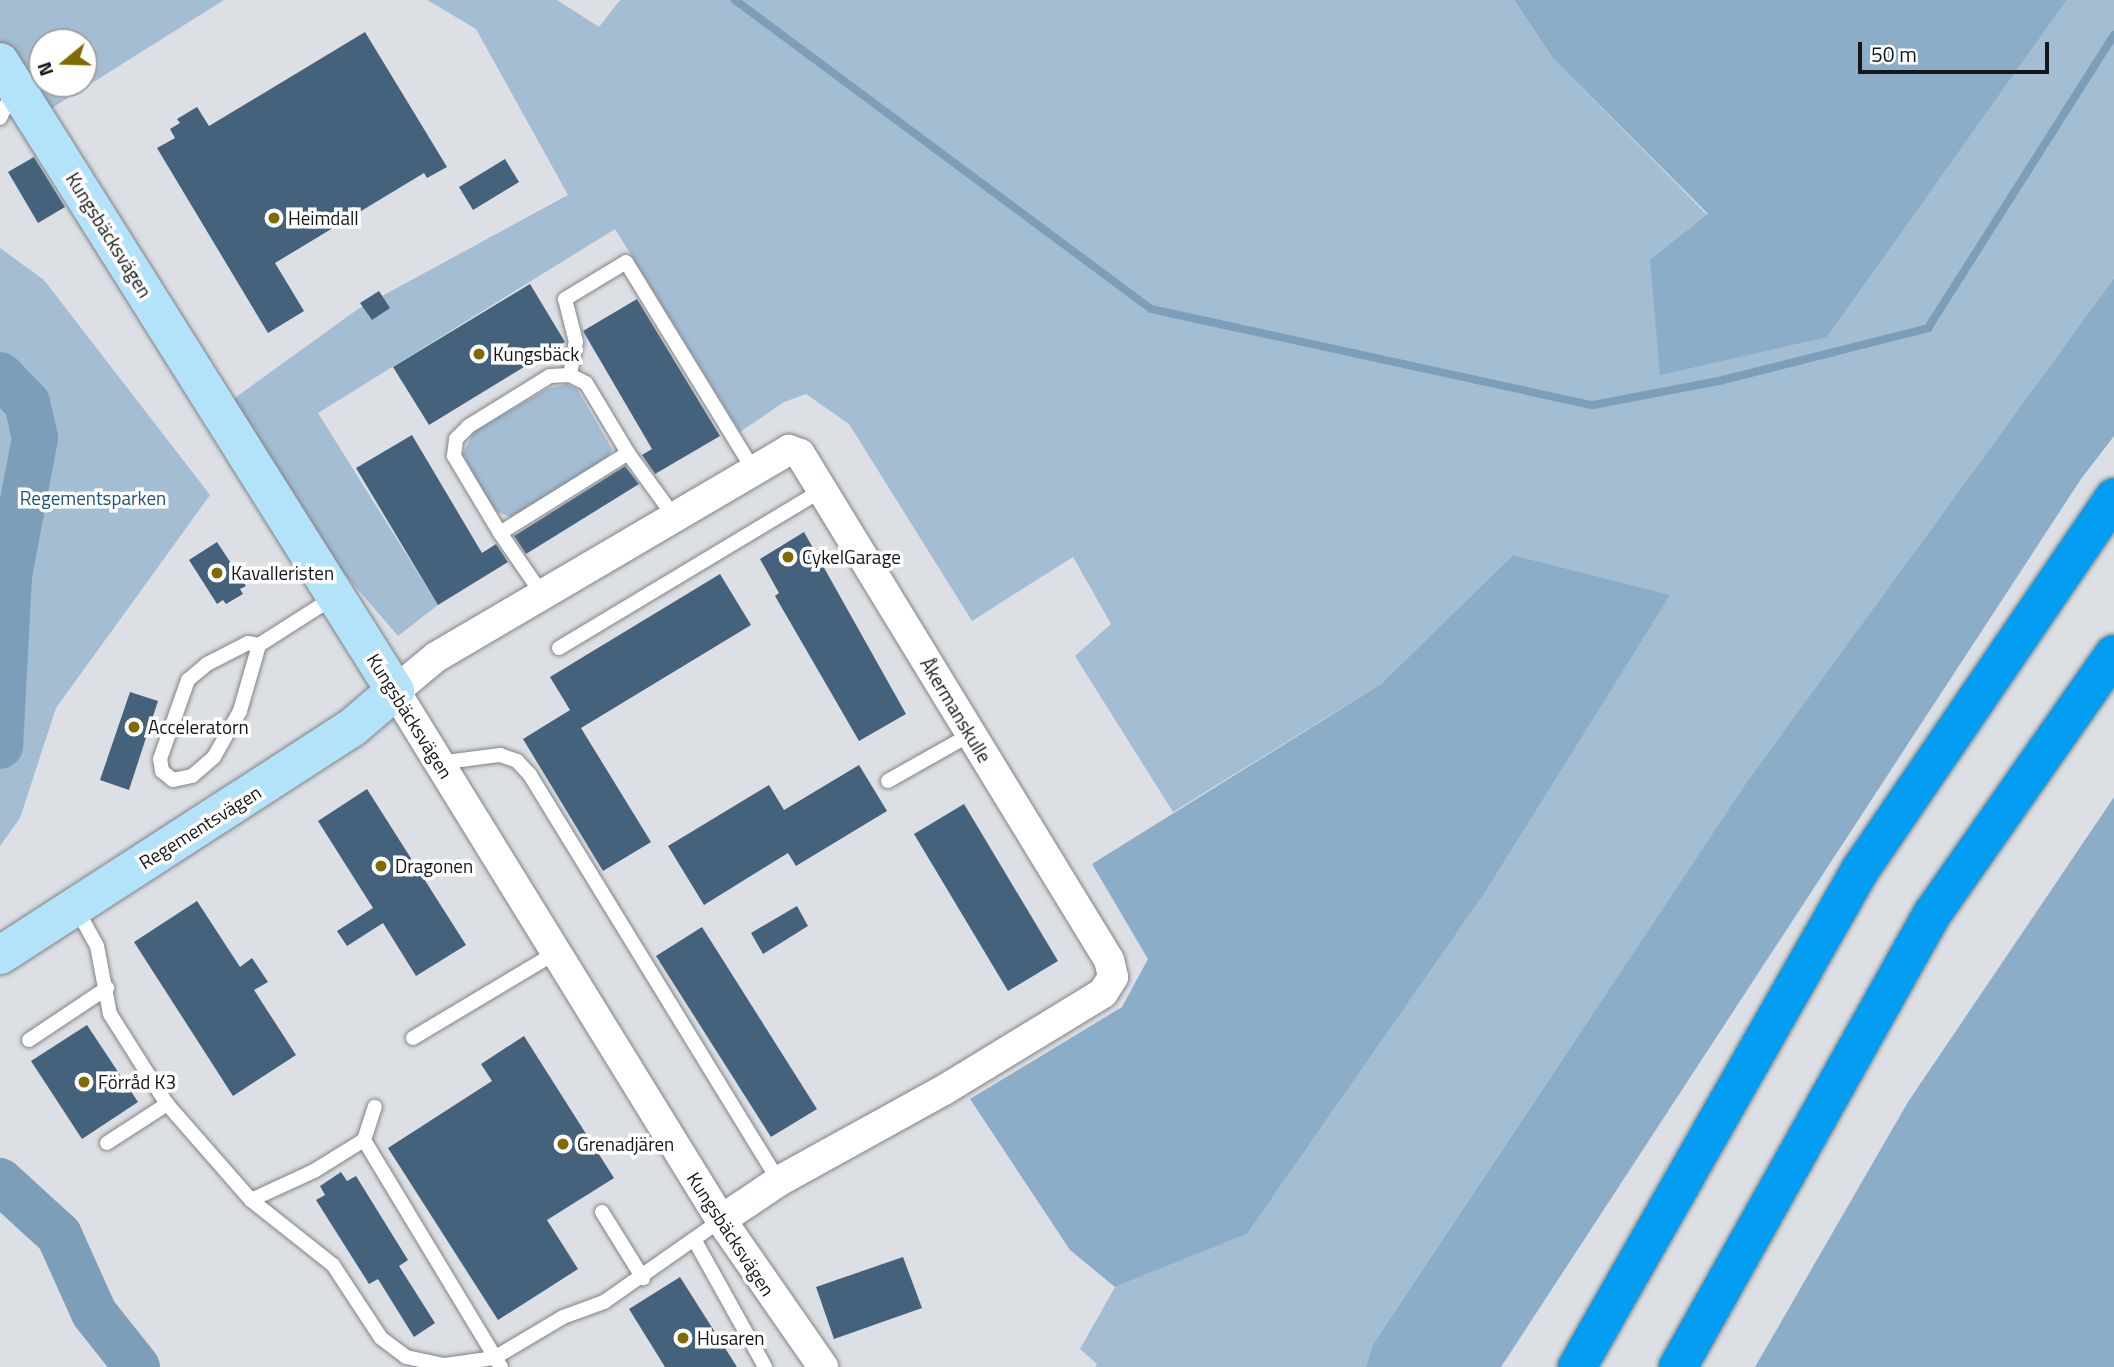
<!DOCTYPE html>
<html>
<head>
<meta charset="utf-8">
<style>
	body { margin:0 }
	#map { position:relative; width:2114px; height:1367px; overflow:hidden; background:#dce0e4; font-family:"Titillium Web",sans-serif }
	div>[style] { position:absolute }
	.green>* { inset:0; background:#a3bdd3 }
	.forest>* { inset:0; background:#8cadc8 }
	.stream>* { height:8px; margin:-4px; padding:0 4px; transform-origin:4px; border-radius:4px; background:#7d9eb9 }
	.river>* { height:46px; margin:-23px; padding:0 23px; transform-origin:23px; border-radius:23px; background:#7d9eb9 }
	.building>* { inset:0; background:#44627b }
	.roads { filter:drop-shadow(0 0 2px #808386) drop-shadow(0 0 2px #808386) }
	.lane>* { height:14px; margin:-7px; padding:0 7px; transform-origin:7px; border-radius:7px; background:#fff }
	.street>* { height:30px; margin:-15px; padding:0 15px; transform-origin:15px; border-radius:15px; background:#fff }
	.secondary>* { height:38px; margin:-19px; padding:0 19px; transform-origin:19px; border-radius:19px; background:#b3e2fb }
	.highway>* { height:38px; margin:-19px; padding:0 19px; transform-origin:19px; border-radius:19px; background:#039df2 }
	.dots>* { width:19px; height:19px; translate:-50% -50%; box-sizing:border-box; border:4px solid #fff; border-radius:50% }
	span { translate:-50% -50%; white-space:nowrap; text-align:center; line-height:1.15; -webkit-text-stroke:7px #fff; paint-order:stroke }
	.poi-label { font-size:19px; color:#151618 }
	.left { translate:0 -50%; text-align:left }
	.street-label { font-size:19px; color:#151618 }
	.park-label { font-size:19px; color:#1f5379 }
	.north { position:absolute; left:28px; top:28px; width:70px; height:70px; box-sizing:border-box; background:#fff; border:2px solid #a1a2a3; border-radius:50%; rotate:251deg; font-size:19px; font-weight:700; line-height:28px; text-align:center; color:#151618 }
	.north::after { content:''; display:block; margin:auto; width:24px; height:32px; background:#806a02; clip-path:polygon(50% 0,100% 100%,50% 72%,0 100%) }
	.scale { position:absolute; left:1858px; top:42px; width:191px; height:32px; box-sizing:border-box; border:4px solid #151618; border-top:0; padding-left:9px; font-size:21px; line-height:24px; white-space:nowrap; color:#151618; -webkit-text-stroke:5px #fff; paint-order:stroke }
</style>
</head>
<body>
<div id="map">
	<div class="green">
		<i style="clip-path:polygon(evenodd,0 0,224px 0,52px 108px,0 61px,0 0,42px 42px,84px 42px,84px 84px,42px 84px,42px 42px)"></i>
		<i style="clip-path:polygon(427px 0,557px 0,599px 27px,620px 0,1514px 0,1552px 57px,1827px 337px,2067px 0,2114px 0,2114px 278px,1746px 783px,1372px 1346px,1366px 1367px,1095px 1367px,1097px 1364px,1080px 1349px,1115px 1287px,1247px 1234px,1484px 894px,1669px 595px,1513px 555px,1381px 684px,1173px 812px,1075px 656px,1111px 624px,1073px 557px,972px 621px,849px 424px,806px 394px,784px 402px,740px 432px,615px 229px,318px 413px,438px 605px,398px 636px,317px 542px,232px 400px,358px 309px,568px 195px,476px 29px)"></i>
		<i style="clip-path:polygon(0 248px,44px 280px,210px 495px,56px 708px,20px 818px,0 846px)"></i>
		<i style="clip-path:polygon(566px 384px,577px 389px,612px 449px,605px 461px,511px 517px,492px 510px,463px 454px,473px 432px,547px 389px)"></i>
	</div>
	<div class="forest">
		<i style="clip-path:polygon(1514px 0,2067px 0,1827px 337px,1660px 375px,1650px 260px,1708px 214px,1552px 57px)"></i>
		<i style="clip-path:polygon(2114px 278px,2114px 436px,2081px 479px,1501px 1367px,1366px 1367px,1372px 1346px,1746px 783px)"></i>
		<i style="clip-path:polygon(1513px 555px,1670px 595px,1484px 894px,1247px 1234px,1115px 1287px,1070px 1250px,970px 1099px,1122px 1007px,1148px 959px,1092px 864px,1381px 684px)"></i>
		<i style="clip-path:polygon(2114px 797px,2114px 1367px,1755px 1367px,1908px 1102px)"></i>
	</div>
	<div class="stream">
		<i style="left:735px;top:0;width:518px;rotate:36.6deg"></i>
		<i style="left:1151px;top:309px;width:452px;rotate:12.3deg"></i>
		<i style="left:1593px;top:405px;width:128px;rotate:-10.8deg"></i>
		<i style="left:1719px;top:381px;width:216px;rotate:-14.2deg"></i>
		<i style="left:1928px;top:328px;width:347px;rotate:-57.6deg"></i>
	</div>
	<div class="river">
		<i style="left:0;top:375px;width:39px;rotate:46deg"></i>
		<i style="left:27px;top:403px;width:36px;rotate:77deg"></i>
		<i style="left:35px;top:438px;width:140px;rotate:100.7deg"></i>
		<i style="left:9px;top:576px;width:170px;rotate:93deg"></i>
		<i style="left:0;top:1181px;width:80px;rotate:42.5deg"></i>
		<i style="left:59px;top:1235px;width:85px;rotate:65.8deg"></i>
		<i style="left:94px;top:1313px;width:69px;rotate:51.5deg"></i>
	</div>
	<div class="building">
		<i style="clip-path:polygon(365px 32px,447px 167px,427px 178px,424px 173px,275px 263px,304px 311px,268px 333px,157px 148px,175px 138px,170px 129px,180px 123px,177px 119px,197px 107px,209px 126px)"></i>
		<i style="clip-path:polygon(34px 157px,65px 207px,38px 223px,8px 172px)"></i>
		<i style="clip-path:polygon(505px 159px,519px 182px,473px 210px,459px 187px)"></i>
		<i style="clip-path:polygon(530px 284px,565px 342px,429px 425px,393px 367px)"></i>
		<i style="clip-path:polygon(379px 291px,390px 308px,372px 320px,360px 303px)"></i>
		<i style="clip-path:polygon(637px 299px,720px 436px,655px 474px,642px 455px,652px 449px,583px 331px)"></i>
		<i style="clip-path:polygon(412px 435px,482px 553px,496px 544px,508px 562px,438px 605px,356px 468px)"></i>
		<i style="clip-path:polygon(625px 466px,639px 484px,526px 554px,514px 536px)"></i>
		<i style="clip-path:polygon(804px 532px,906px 714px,859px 741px,775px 596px,779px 593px,760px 559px)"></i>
		<i style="clip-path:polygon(217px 542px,246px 586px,240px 589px,243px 594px,226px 604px,223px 600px,217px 604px,189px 560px)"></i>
		<i style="clip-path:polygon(720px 574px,751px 625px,581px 728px,651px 842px,603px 871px,523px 739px,570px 710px,550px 677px)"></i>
		<i style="clip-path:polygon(130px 692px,158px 701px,129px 790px,100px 780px)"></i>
		<i style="clip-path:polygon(859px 765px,887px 811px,796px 866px,788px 853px,704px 905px,668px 846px,769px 785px,784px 810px)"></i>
		<i style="clip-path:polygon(367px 789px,466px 945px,416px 976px,383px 923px,347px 946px,337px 931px,373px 908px,318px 821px)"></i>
		<i style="clip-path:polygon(964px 804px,1058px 961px,1008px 991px,914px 834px)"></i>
		<i style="clip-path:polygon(197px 901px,240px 967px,252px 958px,268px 982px,254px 990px,296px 1055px,233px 1096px,134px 942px)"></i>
		<i style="clip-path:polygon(797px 906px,808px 926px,763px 954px,751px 933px)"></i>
		<i style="clip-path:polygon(702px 927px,817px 1109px,771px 1137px,656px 956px)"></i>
		<i style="clip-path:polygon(87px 1025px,138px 1102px,82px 1139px,31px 1061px)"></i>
		<i style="clip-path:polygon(524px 1036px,614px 1178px,547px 1220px,578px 1269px,498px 1320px,388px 1148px,492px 1081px,481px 1064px)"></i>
		<i style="clip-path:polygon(341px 1172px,347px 1181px,356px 1176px,408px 1260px,399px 1266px,435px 1323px,414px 1337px,378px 1279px,369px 1284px,316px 1200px,325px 1195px,320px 1186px)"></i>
		<i style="clip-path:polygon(903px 1257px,922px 1308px,834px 1339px,816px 1287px)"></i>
		<i style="clip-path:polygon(680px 1277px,737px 1367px,665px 1367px,629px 1309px)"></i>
	</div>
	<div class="roads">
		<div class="lane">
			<i style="left:0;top:118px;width:30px;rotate:-64deg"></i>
			<i style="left:570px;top:375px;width:34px;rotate:-80deg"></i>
			<i style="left:576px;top:342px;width:44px;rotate:-104.3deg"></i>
			<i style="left:565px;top:299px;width:71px;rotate:-31.2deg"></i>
			<i style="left:626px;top:262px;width:243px;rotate:58.5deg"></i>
			<i style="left:500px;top:533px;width:90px;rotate:-120.9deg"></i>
			<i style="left:454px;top:456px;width:17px;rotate:-83deg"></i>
			<i style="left:456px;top:439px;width:18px;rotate:-45deg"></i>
			<i style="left:469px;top:426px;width:95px;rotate:-31.7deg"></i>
			<i style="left:550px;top:376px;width:20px;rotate:-3deg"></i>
			<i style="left:570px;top:375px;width:18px;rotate:27deg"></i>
			<i style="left:586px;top:383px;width:82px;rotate:59deg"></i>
			<i style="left:542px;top:594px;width:74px;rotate:-124.5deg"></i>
			<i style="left:500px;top:533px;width:151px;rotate:-32deg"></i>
			<i style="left:628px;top:453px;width:77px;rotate:54deg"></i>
			<i style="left:259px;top:645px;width:69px;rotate:106.1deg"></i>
			<i style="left:240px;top:711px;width:53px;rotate:119.5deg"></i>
			<i style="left:214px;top:757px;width:29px;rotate:139deg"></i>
			<i style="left:192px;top:776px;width:19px;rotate:168deg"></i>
			<i style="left:173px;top:780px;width:14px;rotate:-141deg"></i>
			<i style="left:162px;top:771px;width:12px;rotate:-99deg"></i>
			<i style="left:160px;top:759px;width:84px;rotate:-70.5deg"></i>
			<i style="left:188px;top:680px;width:25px;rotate:-40deg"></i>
			<i style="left:207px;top:664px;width:46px;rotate:-27.1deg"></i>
			<i style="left:248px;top:643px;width:11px;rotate:10deg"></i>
			<i style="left:259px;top:645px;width:89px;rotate:-32.6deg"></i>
			<i style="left:559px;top:648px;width:307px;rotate:-31deg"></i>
			<i style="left:438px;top:763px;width:63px;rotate:-7.4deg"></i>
			<i style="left:500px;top:755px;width:18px;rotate:19deg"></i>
			<i style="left:517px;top:761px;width:19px;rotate:47deg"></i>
			<i style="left:530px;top:775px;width:476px;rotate:58.5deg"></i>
			<i style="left:888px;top:781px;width:95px;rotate:-29.5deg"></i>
			<i style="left:76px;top:908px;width:43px;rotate:61.1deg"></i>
			<i style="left:97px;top:946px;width:69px;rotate:79.2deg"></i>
			<i style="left:110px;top:1014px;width:107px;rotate:57.7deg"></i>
			<i style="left:167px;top:1104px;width:128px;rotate:48.8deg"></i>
			<i style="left:251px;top:1200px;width:105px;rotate:38.4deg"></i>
			<i style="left:333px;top:1265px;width:87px;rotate:56.7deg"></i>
			<i style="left:381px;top:1338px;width:31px;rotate:37deg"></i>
			<i style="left:406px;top:1357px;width:40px;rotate:12deg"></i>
			<i style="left:445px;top:1365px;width:49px;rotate:-8.1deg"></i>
			<i style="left:494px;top:1358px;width:80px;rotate:-30.7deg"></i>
			<i style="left:563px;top:1317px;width:44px;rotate:-20.1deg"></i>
			<i style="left:604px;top:1302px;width:143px;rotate:-35deg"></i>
			<i style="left:413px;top:1038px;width:165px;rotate:-30.9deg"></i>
			<i style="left:29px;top:1040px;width:94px;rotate:-33.7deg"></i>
			<i style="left:364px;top:1140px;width:265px;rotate:58.9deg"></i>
			<i style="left:107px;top:1143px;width:72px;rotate:-33deg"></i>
			<i style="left:251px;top:1200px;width:69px;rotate:-24.7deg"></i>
			<i style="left:314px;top:1171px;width:59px;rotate:-31.8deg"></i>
			<i style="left:364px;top:1140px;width:35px;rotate:-72deg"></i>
			<i style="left:602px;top:1212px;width:78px;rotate:58.2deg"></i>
			<i style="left:695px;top:1241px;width:144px;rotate:60.9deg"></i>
		</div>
		<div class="street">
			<i style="left:721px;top:1220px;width:70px;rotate:-33.9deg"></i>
			<i style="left:779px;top:1181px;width:188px;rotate:-28.9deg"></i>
			<i style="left:944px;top:1090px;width:186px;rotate:-31.4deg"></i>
			<i style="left:1103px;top:993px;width:19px;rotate:-58deg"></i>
			<i style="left:1113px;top:977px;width:17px;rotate:-103deg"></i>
			<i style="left:1109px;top:960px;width:593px;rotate:-121.41deg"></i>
			<i style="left:800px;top:454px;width:12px;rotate:-160deg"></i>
			<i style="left:789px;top:450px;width:409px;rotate:149.6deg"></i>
			<i style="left:436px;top:657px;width:53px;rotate:140.3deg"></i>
			<i style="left:395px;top:691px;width:621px;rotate:58.36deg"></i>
			<i style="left:721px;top:1220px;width:179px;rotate:55.2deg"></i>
		</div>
		<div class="secondary">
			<i style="left:0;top:62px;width:743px;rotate:57.87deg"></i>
			<i style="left:395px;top:691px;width:55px;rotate:139.4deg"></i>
			<i style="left:353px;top:727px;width:420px;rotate:147.1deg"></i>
		</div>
		<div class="highway">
			<i style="left:1577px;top:1367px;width:572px;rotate:-60.34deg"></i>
			<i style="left:1860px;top:870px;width:451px;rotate:-55.7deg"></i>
			<i style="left:1678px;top:1367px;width:519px;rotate:-60.72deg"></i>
			<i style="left:1932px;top:914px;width:317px;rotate:-55deg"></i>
		</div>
	</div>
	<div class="dots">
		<i style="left:274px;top:218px;background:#806a02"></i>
		<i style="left:479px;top:354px;background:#806a02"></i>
		<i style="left:788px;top:557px;background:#806a02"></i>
		<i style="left:217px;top:573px;background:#806a02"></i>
		<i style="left:134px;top:727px;background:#806a02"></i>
		<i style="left:381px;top:866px;background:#806a02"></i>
		<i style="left:84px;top:1082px;background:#806a02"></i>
		<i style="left:563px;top:1144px;background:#806a02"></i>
		<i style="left:683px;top:1338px;background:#806a02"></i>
	</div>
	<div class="poi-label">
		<span class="left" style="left:288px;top:218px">Heimdall</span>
		<span class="left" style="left:493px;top:354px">Kungsbäck</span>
		<span class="left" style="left:802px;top:557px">CykelGarage</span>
		<span class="left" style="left:231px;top:573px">Kavalleristen</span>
		<span class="left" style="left:148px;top:727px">Acceleratorn</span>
		<span class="left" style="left:395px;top:866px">Dragonen</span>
		<span class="left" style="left:98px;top:1082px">Förråd K3</span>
		<span class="left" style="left:577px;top:1144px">Grenadjären</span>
		<span class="left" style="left:697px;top:1338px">Husaren</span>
	</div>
	<div class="street-label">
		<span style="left:109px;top:235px;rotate:58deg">Kungsbäcksvägen</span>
		<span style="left:956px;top:710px;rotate:59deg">Åkermanskulle</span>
		<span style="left:410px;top:716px;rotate:58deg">Kungsbäcksvägen</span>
		<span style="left:200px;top:827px;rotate:-32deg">Regementsvägen</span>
		<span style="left:731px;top:1234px;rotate:57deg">Kungsbäcksvägen</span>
	</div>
	<div class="park-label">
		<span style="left:93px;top:498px">Regementsparken</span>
	</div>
	<div class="north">N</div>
	<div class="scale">50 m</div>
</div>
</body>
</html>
